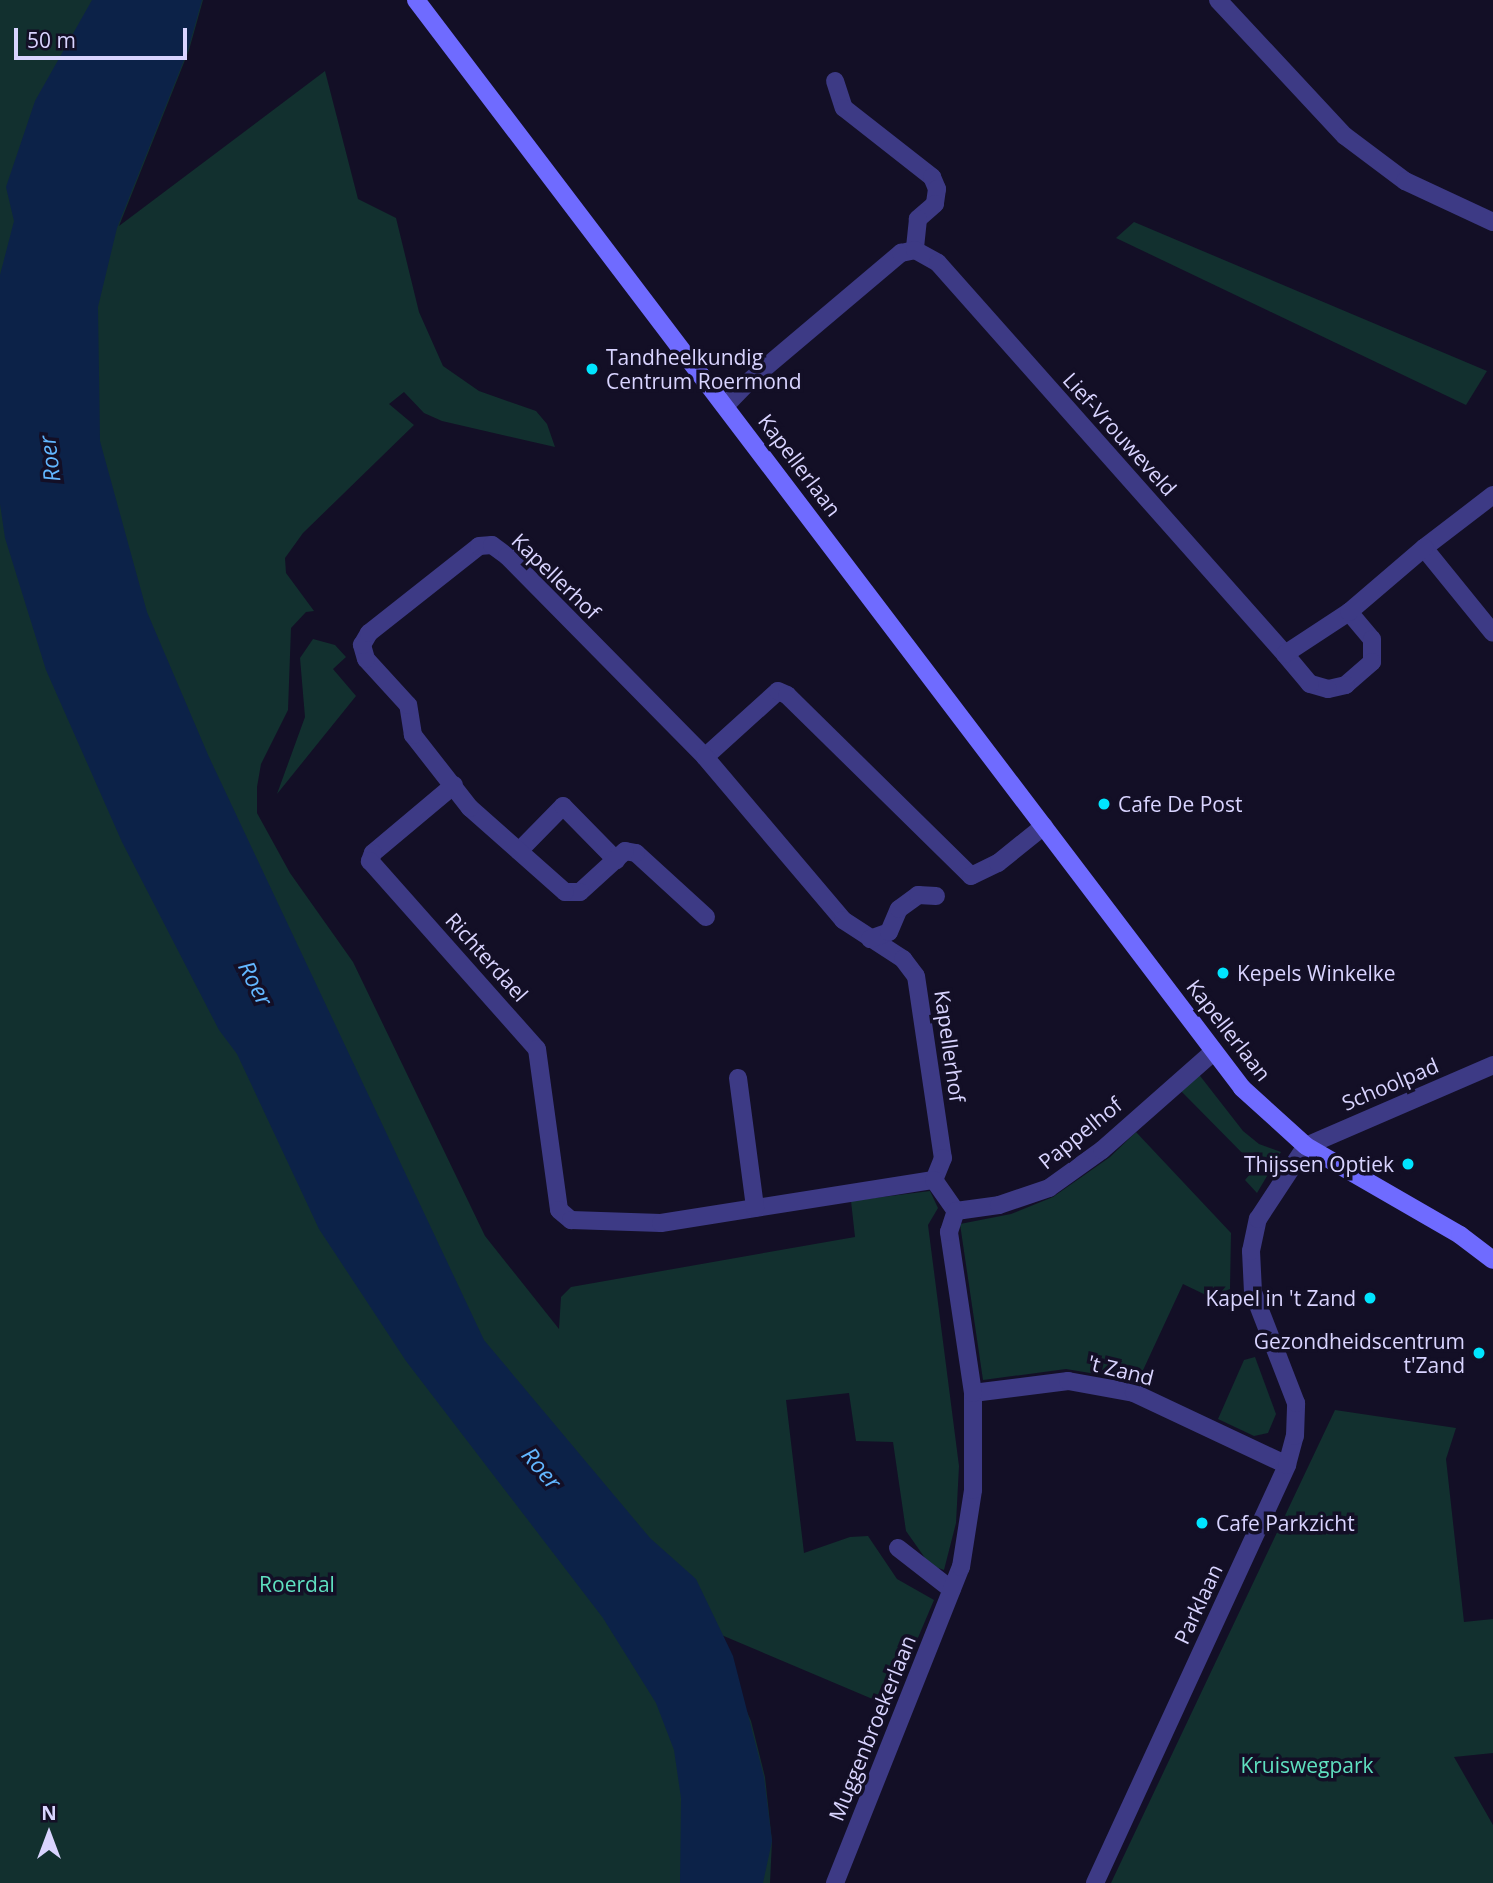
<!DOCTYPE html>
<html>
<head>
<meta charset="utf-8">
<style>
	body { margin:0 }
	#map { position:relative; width:1493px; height:1883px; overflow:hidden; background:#130f26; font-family:"Open Sans",sans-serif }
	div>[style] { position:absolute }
	.green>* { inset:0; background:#12302f }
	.water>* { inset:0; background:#0c2248 }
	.street>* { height:18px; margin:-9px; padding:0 9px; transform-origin:9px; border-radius:9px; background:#3d3a85 }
	.secondary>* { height:18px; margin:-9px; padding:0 9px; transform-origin:9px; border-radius:9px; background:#6f6bff }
	.dots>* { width:19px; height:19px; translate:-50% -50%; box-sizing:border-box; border:4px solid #130f26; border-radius:50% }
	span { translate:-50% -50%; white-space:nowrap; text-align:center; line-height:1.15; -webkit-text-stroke:7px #130f26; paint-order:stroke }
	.poi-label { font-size:21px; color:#d9d4ff }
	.left { translate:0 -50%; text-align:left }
	.right { translate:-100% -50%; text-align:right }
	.street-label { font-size:21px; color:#d9d4ff }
	.park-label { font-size:21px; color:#5fe0c0 }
	.water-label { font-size:23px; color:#62b6ff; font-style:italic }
	.north { position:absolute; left:14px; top:1799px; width:70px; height:70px; -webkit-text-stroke:5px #130f26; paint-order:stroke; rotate:0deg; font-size:19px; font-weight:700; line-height:28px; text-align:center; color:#d9d4ff }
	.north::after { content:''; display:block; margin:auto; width:24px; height:32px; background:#d9d4ff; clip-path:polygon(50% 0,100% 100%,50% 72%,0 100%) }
	.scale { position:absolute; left:14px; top:28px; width:173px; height:32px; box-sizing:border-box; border:4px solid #d9d4ff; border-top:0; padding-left:9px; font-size:21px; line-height:24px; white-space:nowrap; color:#d9d4ff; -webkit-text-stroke:5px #130f26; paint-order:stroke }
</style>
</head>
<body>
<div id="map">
	<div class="green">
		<i style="clip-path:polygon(0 0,203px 0,189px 50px,119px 226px,325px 71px,358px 199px,396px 218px,419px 312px,443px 366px,479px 391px,536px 411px,547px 424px,555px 447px,442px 421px,424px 413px,404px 392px,389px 404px,414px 425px,303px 533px,285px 558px,286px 573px,314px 611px,306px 612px,291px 628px,288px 710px,261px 764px,257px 787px,257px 813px,290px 873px,353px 962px,485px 1236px,559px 1329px,561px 1297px,571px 1287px,855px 1237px,851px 1201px,930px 1191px,938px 1208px,928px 1225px,959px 1466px,956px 1523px,944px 1570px,930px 1565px,906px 1531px,893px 1442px,856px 1441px,849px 1393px,786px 1400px,804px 1553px,850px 1537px,868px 1536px,897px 1579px,934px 1600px,889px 1706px,719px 1634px,722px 1655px,751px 1721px,765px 1777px,772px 1841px,770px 1883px,0 1883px)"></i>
		<i style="clip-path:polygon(1134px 222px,1487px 371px,1466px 405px,1116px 238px)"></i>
		<i style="clip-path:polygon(313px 639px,335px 645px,346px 657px,333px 669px,356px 696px,277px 794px,305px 717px,300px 658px)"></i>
		<i style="clip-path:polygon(1197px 1072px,1243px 1131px,1259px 1144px,1281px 1152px,1257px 1193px,1245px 1180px,1256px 1167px,1179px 1089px)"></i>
		<i style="clip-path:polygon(1136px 1132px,1231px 1233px,1230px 1289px,1210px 1297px,1183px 1284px,1138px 1381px,1066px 1369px,983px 1380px,960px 1224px,1011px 1214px,1053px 1197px,1110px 1157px)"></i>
		<i style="clip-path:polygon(1255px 1357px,1276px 1414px,1268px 1433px,1254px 1436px,1218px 1419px,1244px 1360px)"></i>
		<i style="clip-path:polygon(1335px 1410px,1456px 1428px,1446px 1459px,1464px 1622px,1493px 1619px,1493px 1753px,1454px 1757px,1493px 1825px,1493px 1883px,1111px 1883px)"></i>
	</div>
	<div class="water">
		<i style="clip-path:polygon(92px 0,202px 0,188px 50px,117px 228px,98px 307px,100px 441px,147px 612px,209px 757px,484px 1340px,650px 1538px,696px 1579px,733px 1656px,764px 1777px,772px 1841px,763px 1883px,680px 1883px,681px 1798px,674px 1750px,656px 1703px,603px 1618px,406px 1361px,319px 1229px,237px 1054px,219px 1030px,122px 842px,46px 670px,5px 538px,0 504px,0 275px,14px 221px,6px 187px,35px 101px)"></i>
	</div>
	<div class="street">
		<i style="left:1218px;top:0;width:186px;rotate:47deg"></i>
		<i style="left:1345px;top:136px;width:75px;rotate:36.9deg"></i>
		<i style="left:1405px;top:181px;width:97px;rotate:25deg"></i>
		<i style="left:835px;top:81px;width:28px;rotate:72deg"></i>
		<i style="left:844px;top:108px;width:112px;rotate:38.1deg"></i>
		<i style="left:932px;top:177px;width:13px;rotate:67deg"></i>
		<i style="left:937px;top:189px;width:15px;rotate:98deg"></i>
		<i style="left:935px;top:204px;width:23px;rotate:139deg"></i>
		<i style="left:918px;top:219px;width:31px;rotate:96deg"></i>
		<i style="left:726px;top:405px;width:30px;rotate:-46deg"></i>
		<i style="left:747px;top:383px;width:202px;rotate:-40.2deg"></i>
		<i style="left:901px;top:253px;width:14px;rotate:-12deg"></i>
		<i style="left:915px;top:250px;width:26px;rotate:29deg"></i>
		<i style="left:938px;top:263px;width:523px;rotate:48.41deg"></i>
		<i style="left:1493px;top:495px;width:87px;rotate:142.5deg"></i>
		<i style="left:1424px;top:548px;width:109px;rotate:50.9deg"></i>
		<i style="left:1349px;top:612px;width:35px;rotate:50deg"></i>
		<i style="left:1372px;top:639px;width:23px;rotate:90deg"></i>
		<i style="left:1372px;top:662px;width:35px;rotate:139deg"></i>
		<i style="left:1346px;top:685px;width:18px;rotate:167deg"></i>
		<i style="left:1328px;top:689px;width:19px;rotate:-164deg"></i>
		<i style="left:1310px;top:684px;width:39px;rotate:-130deg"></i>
		<i style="left:1285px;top:654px;width:77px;rotate:-33.3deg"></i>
		<i style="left:1349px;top:612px;width:99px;rotate:-40.5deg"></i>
		<i style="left:705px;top:757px;width:98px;rotate:-42.1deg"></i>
		<i style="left:778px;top:691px;width:10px;rotate:24deg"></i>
		<i style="left:787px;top:695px;width:258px;rotate:44.5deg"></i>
		<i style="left:971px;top:876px;width:30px;rotate:-26deg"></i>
		<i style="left:998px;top:863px;width:59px;rotate:-38.8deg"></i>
		<i style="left:454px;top:785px;width:106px;rotate:140deg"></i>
		<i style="left:373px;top:853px;width:9px;rotate:111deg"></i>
		<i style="left:370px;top:861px;width:251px;rotate:48.4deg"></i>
		<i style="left:537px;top:1049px;width:162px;rotate:82.2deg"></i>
		<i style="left:559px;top:1210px;width:16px;rotate:40deg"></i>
		<i style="left:571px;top:1220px;width:90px;rotate:1.9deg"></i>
		<i style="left:661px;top:1223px;width:276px;rotate:-9deg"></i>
		<i style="left:519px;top:851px;width:63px;rotate:-45.6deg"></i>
		<i style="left:563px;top:806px;width:76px;rotate:45.5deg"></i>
		<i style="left:706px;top:917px;width:95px;rotate:-137.6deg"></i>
		<i style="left:636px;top:853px;width:11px;rotate:-170deg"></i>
		<i style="left:625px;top:851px;width:61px;rotate:137.7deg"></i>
		<i style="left:580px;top:892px;width:15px;rotate:180deg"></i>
		<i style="left:565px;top:892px;width:127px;rotate:-138.5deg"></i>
		<i style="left:470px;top:808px;width:93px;rotate:-128deg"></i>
		<i style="left:413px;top:735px;width:30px;rotate:-99deg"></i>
		<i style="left:408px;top:705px;width:62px;rotate:-132.4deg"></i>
		<i style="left:366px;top:659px;width:15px;rotate:-106deg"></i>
		<i style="left:362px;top:645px;width:14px;rotate:-60deg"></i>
		<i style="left:369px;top:633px;width:140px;rotate:-38.3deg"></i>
		<i style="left:479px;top:546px;width:13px;rotate:-4deg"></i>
		<i style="left:492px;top:545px;width:19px;rotate:36deg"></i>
		<i style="left:507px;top:556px;width:282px;rotate:45.4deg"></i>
		<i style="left:705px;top:757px;width:214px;rotate:49.7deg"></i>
		<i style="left:843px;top:920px;width:72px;rotate:33deg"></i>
		<i style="left:903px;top:959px;width:21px;rotate:53deg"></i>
		<i style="left:916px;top:976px;width:184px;rotate:81.6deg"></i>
		<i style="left:943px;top:1158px;width:24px;rotate:112deg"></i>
		<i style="left:934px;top:1180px;width:38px;rotate:55deg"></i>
		<i style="left:870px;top:939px;width:20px;rotate:-20deg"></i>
		<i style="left:889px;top:932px;width:25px;rotate:-67deg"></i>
		<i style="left:899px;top:909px;width:24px;rotate:-36deg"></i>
		<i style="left:918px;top:895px;width:18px;rotate:3deg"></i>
		<i style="left:738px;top:1078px;width:131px;rotate:82.5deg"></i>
		<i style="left:956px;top:1211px;width:43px;rotate:-7.9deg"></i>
		<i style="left:999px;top:1205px;width:53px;rotate:-18.8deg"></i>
		<i style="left:1049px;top:1188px;width:65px;rotate:-35.6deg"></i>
		<i style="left:1102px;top:1150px;width:148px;rotate:-41.4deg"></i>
		<i style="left:973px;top:1393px;width:96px;rotate:-7.2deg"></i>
		<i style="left:1068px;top:1381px;width:67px;rotate:10.3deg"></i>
		<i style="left:1134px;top:1393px;width:169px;rotate:25.2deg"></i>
		<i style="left:898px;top:1548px;width:68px;rotate:37.9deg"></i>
		<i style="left:835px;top:1883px;width:340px;rotate:-68.3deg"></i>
		<i style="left:961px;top:1567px;width:78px;rotate:-81.1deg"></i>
		<i style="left:973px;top:1490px;width:97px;rotate:-90deg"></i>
		<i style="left:973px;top:1393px;width:163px;rotate:-98.5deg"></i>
		<i style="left:949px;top:1232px;width:22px;rotate:-72deg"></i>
		<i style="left:1095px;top:1883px;width:460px;rotate:-65.3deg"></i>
		<i style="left:1287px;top:1465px;width:30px;rotate:-75deg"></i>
		<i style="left:1295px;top:1436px;width:33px;rotate:-88deg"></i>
		<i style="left:1296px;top:1403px;width:119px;rotate:-111.2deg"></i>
		<i style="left:1253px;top:1292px;width:41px;rotate:-92.8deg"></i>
		<i style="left:1251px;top:1251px;width:33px;rotate:-78deg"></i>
		<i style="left:1258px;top:1219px;width:87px;rotate:-56.7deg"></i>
		<i style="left:1306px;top:1146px;width:204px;rotate:-23.4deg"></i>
	</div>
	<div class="secondary">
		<i style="left:416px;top:0;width:1366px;rotate:52.79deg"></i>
		<i style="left:1242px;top:1088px;width:86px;rotate:42.2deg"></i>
		<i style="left:1306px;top:1146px;width:178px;rotate:30deg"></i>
		<i style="left:1460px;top:1235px;width:41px;rotate:37.1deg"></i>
	</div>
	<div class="dots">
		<i style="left:592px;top:369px;background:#00e5ff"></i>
		<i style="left:1104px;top:804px;background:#00e5ff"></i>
		<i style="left:1223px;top:973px;background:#00e5ff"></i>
		<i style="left:1408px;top:1164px;background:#00e5ff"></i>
		<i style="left:1370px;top:1298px;background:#00e5ff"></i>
		<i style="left:1479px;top:1353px;background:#00e5ff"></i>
		<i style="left:1202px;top:1523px;background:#00e5ff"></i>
	</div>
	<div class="poi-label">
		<span class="left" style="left:606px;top:369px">Tandheelkundig<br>Centrum Roermond</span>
		<span class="left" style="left:1118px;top:804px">Cafe De Post</span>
		<span class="left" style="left:1237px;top:973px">Kepels Winkelke</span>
		<span class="right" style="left:1394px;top:1164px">Thijssen Optiek</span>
		<span class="right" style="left:1356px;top:1298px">Kapel in 't Zand</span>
		<span class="right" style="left:1465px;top:1353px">Gezondheidscentrum<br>t'Zand</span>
		<span class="left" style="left:1216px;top:1523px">Cafe Parkzicht</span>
	</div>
	<div class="street-label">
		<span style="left:1120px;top:434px;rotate:48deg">Lief-Vrouweveld</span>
		<span style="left:800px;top:465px;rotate:53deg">Kapellerlaan</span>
		<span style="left:556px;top:576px;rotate:44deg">Kapellerhof</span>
		<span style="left:487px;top:957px;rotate:48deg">Richterdael</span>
		<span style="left:1229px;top:1030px;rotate:52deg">Kapellerlaan</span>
		<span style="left:950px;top:1046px;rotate:82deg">Kapellerhof</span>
		<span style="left:1390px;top:1084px;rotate:-23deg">Schoolpad</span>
		<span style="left:1080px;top:1133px;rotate:-39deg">Pappelhof</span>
		<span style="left:1121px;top:1370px;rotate:14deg">'t Zand</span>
		<span style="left:1198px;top:1604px;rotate:-65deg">Parklaan</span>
		<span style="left:872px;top:1728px;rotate:-68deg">Muggenbroekerlaan</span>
	</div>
	<div class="park-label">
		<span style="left:297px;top:1584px">Roerdal</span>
		<span style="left:1307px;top:1765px">Kruiswegpark</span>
	</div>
	<div class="water-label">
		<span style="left:49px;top:459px;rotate:-97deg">Roer</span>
		<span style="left:256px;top:983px;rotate:63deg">Roer</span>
		<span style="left:542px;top:1468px;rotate:50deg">Roer</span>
	</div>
	<div class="north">N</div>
	<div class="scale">50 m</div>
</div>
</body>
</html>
